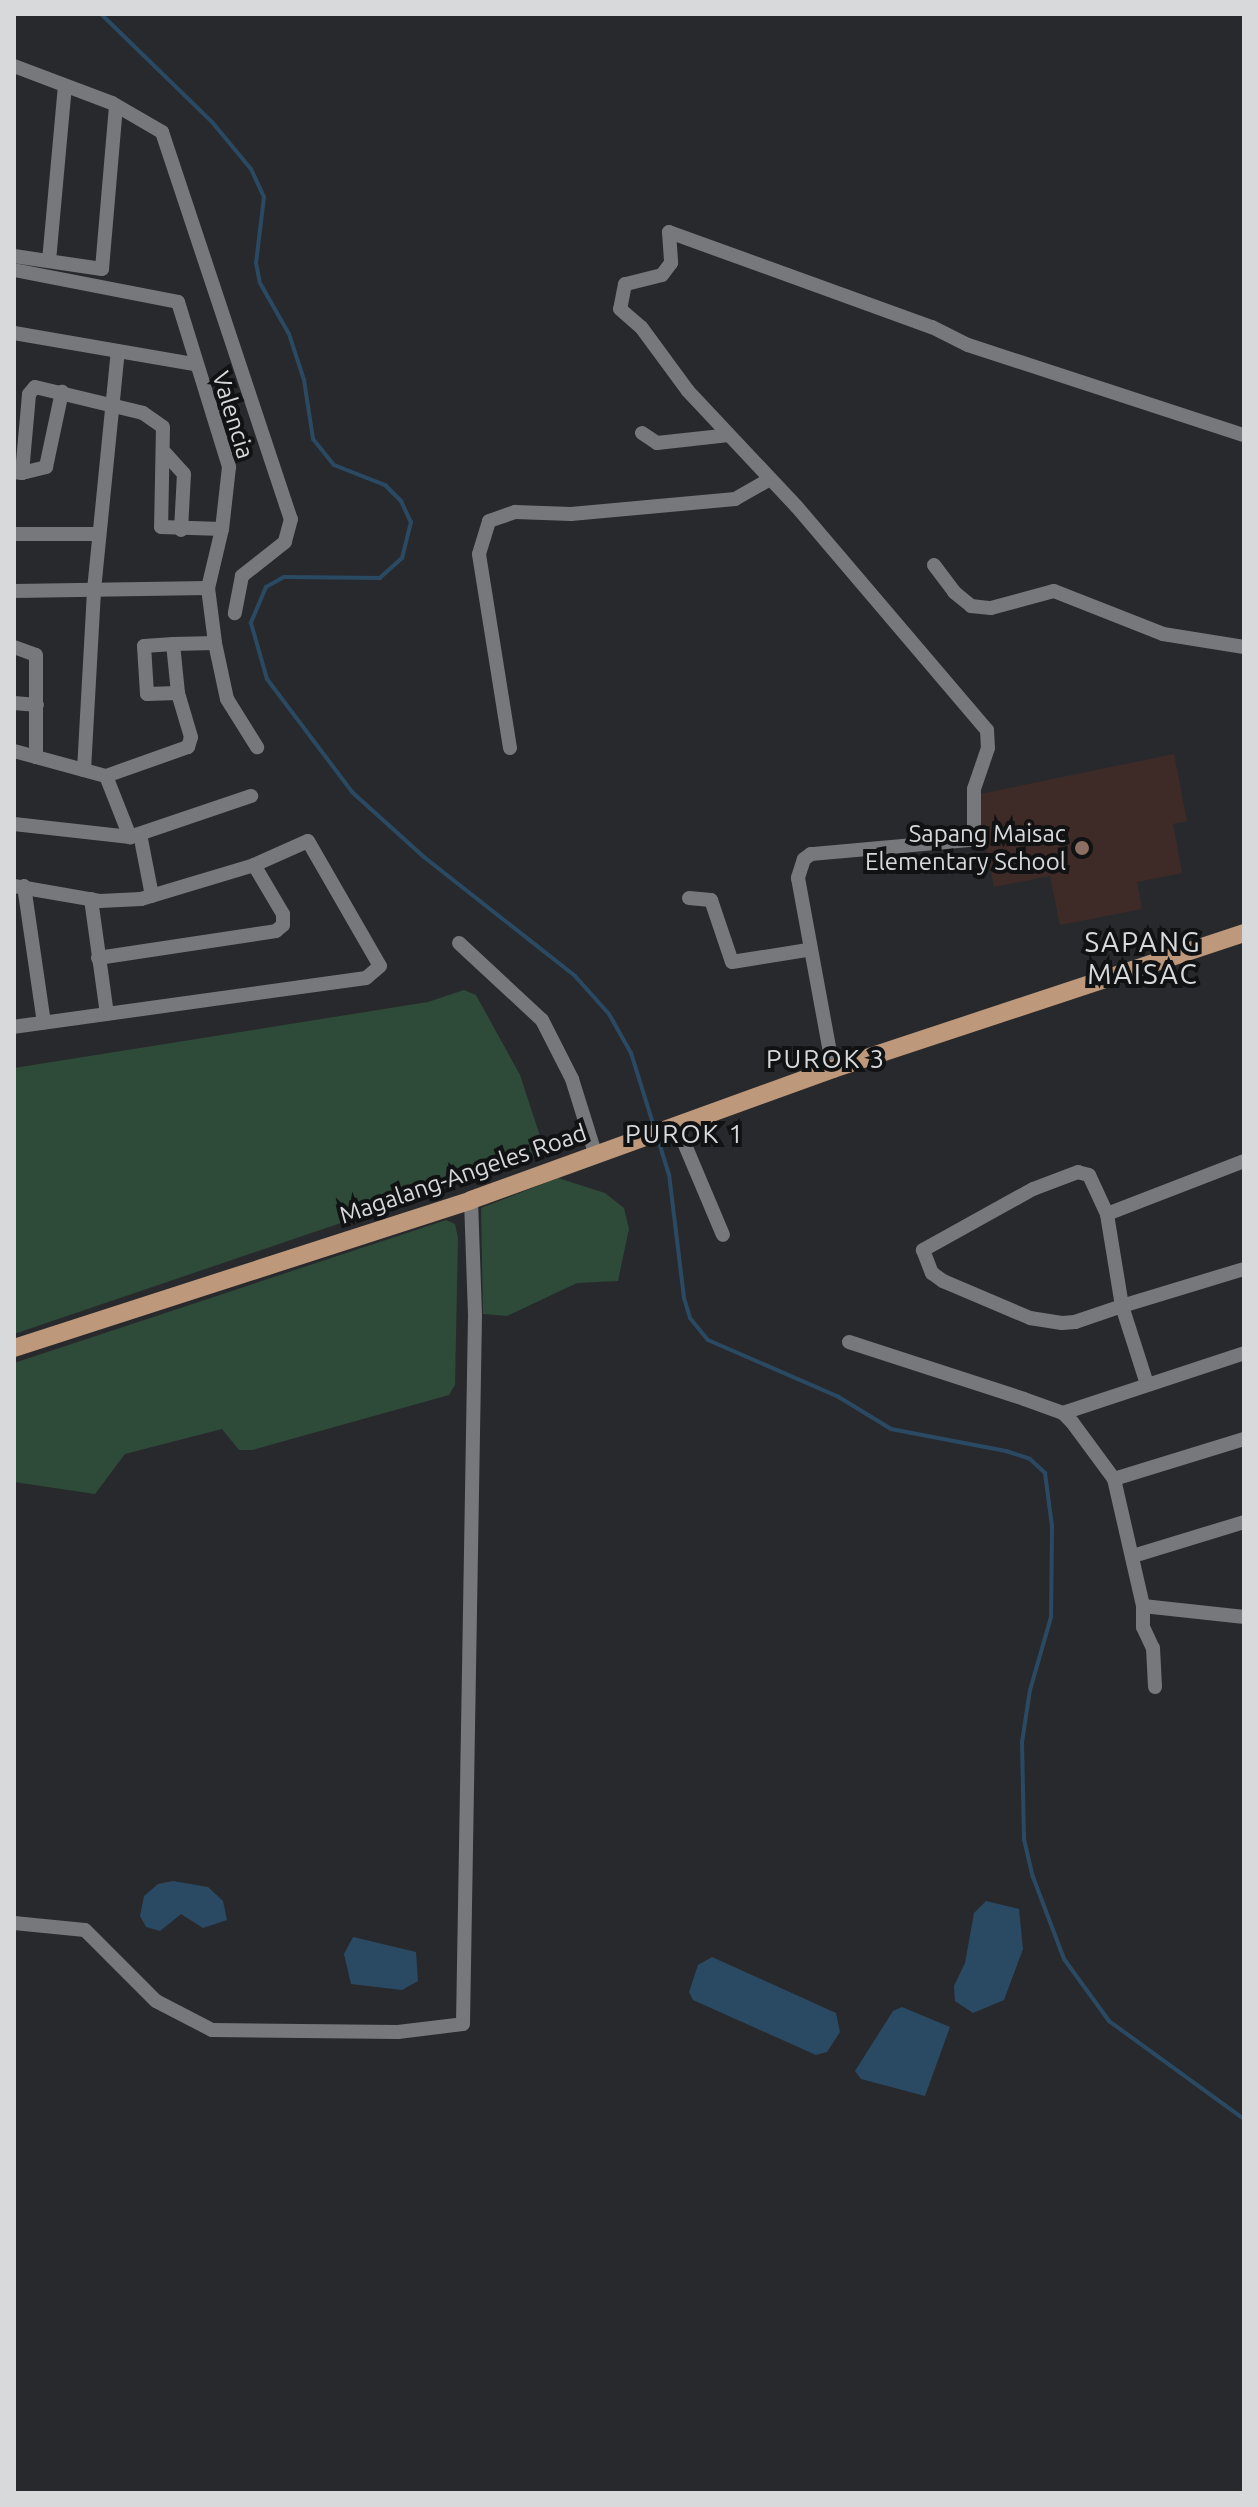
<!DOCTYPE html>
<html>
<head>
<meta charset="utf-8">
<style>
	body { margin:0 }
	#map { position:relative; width:1258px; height:2507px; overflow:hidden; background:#28292c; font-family:Ubuntu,sans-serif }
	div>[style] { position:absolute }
	.education>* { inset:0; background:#3e2b27 }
	.green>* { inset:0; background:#2e4a38 }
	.water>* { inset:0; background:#2a4a64 }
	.stream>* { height:4px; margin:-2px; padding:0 2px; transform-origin:2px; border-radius:2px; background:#2a4a64 }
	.minor>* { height:14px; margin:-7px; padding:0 7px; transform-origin:7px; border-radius:7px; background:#77787c }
	.major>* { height:18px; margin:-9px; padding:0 9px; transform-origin:9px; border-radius:9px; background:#be987a }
	.dots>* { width:22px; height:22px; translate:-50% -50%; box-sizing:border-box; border:4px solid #111213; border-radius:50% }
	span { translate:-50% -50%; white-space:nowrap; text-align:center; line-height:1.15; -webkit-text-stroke:8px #111213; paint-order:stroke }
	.street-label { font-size:24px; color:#d8d9db }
	.poi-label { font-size:24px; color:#d8d9db }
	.right { translate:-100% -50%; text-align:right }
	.neighbourhood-label { font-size:26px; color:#d8d9db; letter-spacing:2px }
	.quarter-label { font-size:28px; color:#d8d9db; letter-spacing:2px }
	.frame { position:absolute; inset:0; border:16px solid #d8d9db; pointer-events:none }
</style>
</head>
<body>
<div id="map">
	<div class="education">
		<i style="clip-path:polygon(1174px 754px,1187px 821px,1173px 824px,1182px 873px,1137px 882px,1142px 909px,1060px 925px,1050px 876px,994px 887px,975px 795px)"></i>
	</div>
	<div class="green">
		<i style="clip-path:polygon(464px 990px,476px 995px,520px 1075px,542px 1142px,538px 1156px,14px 1334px,14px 1068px,428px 1002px)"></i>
		<i style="clip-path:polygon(558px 1178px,605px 1193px,624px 1208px,629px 1229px,618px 1281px,577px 1283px,507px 1316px,483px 1314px,481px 1208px)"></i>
		<i style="clip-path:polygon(446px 1220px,455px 1224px,458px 1238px,455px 1385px,449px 1395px,252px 1450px,239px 1450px,222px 1429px,125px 1454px,95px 1494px,14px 1482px,14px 1363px)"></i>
	</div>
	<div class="water">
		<i style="clip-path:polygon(173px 1881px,208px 1887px,223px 1901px,227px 1920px,203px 1928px,181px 1914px,160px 1931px,146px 1927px,140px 1916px,144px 1896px,158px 1884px)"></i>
		<i style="clip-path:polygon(986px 1901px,1019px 1909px,1023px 1949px,1004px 2000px,973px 2013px,955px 2001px,954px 1986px,965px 1963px,974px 1913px)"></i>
		<i style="clip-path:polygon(353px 1937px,416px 1952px,418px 1981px,402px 1990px,351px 1984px,344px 1954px)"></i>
		<i style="clip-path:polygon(712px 1957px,836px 2013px,840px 2032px,827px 2052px,816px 2055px,693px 2000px,689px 1992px,698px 1965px)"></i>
		<i style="clip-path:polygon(902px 2007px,950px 2027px,925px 2096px,861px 2079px,855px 2071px,893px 2011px)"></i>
	</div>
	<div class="stream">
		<i style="left:101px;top:14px;width:155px;rotate:44.2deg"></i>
		<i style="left:212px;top:122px;width:61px;rotate:50.3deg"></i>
		<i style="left:251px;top:169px;width:31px;rotate:65deg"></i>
		<i style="left:264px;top:197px;width:66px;rotate:96.9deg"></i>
		<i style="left:256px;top:263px;width:20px;rotate:79deg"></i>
		<i style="left:260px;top:283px;width:59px;rotate:60.4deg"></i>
		<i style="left:289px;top:334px;width:48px;rotate:71.9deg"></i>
		<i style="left:304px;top:380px;width:60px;rotate:81.3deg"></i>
		<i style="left:313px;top:439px;width:33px;rotate:51deg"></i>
		<i style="left:334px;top:465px;width:55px;rotate:21.4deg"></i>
		<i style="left:385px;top:485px;width:23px;rotate:45deg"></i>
		<i style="left:401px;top:501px;width:23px;rotate:65deg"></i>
		<i style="left:411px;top:522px;width:37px;rotate:104deg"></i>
		<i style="left:402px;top:558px;width:30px;rotate:138deg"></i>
		<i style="left:380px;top:578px;width:96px;rotate:-179.4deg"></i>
		<i style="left:284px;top:577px;width:21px;rotate:151deg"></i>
		<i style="left:266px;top:587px;width:39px;rotate:113deg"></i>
		<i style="left:251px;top:623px;width:58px;rotate:74.1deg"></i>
		<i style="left:267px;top:679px;width:141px;rotate:53deg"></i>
		<i style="left:352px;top:792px;width:97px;rotate:42.1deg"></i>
		<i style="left:424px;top:857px;width:192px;rotate:38.2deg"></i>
		<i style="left:575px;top:976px;width:51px;rotate:48.2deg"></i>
		<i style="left:609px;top:1014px;width:45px;rotate:60.6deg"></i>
		<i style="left:631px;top:1053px;width:77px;rotate:72.7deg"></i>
		<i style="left:658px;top:1139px;width:37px;rotate:73deg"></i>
		<i style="left:669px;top:1174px;width:125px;rotate:83.1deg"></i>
		<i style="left:684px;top:1298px;width:21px;rotate:73deg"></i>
		<i style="left:690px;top:1318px;width:28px;rotate:51deg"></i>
		<i style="left:708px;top:1340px;width:141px;rotate:23.5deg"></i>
		<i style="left:837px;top:1396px;width:63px;rotate:31.4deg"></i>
		<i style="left:891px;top:1429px;width:117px;rotate:10.8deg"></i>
		<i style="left:1006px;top:1451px;width:25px;rotate:18deg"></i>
		<i style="left:1030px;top:1459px;width:21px;rotate:43deg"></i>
		<i style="left:1045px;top:1473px;width:53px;rotate:82.5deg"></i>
		<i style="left:1052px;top:1526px;width:91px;rotate:90.6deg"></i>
		<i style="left:1051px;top:1617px;width:76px;rotate:106deg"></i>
		<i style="left:1030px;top:1690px;width:53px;rotate:98.7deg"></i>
		<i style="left:1022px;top:1742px;width:97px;rotate:88.8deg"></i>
		<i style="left:1024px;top:1839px;width:39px;rotate:77deg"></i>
		<i style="left:1033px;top:1877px;width:88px;rotate:69.3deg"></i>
		<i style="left:1064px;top:1959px;width:77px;rotate:54deg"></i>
		<i style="left:1109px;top:2021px;width:167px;rotate:36deg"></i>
	</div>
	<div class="minor">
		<i style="left:14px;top:66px;width:105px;rotate:20.7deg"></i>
		<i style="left:112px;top:103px;width:58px;rotate:30.1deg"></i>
		<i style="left:162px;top:132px;width:408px;rotate:71.6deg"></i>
		<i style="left:291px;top:519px;width:24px;rotate:105deg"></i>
		<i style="left:285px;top:542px;width:55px;rotate:141.7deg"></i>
		<i style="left:242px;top:576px;width:38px;rotate:101deg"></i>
		<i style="left:669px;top:232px;width:31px;rotate:86deg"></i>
		<i style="left:671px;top:263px;width:15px;rotate:127deg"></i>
		<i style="left:662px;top:275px;width:38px;rotate:166deg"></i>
		<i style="left:625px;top:284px;width:25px;rotate:101deg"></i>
		<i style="left:620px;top:309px;width:28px;rotate:41deg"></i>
		<i style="left:641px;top:327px;width:79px;rotate:53.7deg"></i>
		<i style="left:688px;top:391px;width:159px;rotate:46.8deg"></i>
		<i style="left:797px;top:507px;width:293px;rotate:49.6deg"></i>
		<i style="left:987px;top:730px;width:18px;rotate:87deg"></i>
		<i style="left:988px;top:748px;width:43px;rotate:108.9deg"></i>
		<i style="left:974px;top:789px;width:42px;rotate:90deg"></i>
		<i style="left:974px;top:831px;width:10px;rotate:119deg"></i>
		<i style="left:969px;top:840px;width:159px;rotate:174.9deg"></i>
		<i style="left:811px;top:854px;width:9px;rotate:144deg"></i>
		<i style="left:804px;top:859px;width:20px;rotate:108deg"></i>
		<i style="left:798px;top:878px;width:194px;rotate:79.6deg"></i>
		<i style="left:669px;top:232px;width:280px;rotate:19.9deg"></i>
		<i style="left:932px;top:327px;width:40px;rotate:26.6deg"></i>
		<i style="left:968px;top:345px;width:290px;rotate:18.1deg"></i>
		<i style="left:14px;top:256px;width:89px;rotate:8.4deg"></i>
		<i style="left:102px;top:269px;width:164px;rotate:-85.1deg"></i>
		<i style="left:49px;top:261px;width:176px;rotate:-84.8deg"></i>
		<i style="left:14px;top:270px;width:167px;rotate:11deg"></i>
		<i style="left:178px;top:302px;width:173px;rotate:72.8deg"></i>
		<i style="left:229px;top:467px;width:62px;rotate:96.4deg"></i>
		<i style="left:222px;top:529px;width:61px;rotate:103.3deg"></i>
		<i style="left:208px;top:588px;width:55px;rotate:82.7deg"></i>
		<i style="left:215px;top:643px;width:57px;rotate:77.9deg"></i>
		<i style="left:227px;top:699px;width:57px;rotate:58deg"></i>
		<i style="left:14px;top:333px;width:183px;rotate:9.8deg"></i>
		<i style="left:642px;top:433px;width:18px;rotate:34deg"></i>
		<i style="left:657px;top:443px;width:72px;rotate:-6.3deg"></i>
		<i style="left:165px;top:453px;width:28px;rotate:48deg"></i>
		<i style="left:184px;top:474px;width:56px;rotate:93.1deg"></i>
		<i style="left:14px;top:472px;width:8px;rotate:7deg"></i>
		<i style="left:22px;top:473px;width:79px;rotate:-84.9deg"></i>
		<i style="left:29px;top:394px;width:9px;rotate:-49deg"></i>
		<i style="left:35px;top:387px;width:111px;rotate:13.5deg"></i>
		<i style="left:143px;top:413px;width:24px;rotate:35deg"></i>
		<i style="left:163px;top:427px;width:100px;rotate:91.1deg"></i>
		<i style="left:161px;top:527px;width:61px;rotate:1.9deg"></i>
		<i style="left:22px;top:473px;width:25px;rotate:-14deg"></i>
		<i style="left:46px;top:467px;width:77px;rotate:-78deg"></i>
		<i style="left:14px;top:534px;width:85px"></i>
		<i style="left:934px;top:565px;width:34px;rotate:53deg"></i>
		<i style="left:954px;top:592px;width:22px;rotate:39deg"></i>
		<i style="left:971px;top:606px;width:20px;rotate:6deg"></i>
		<i style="left:991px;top:608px;width:65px;rotate:-15.1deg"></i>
		<i style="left:1054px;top:591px;width:117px;rotate:21.5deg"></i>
		<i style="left:1163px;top:634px;width:82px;rotate:9.1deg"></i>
		<i style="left:14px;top:591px;width:194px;rotate:-0.9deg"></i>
		<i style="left:173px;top:644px;width:29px;rotate:176deg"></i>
		<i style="left:144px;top:646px;width:48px;rotate:86.4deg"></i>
		<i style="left:147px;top:694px;width:31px;rotate:-2deg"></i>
		<i style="left:14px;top:647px;width:23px;rotate:20deg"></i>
		<i style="left:36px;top:655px;width:102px;rotate:90deg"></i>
		<i style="left:36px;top:757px;width:73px;rotate:15.2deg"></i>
		<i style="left:106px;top:776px;width:87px;rotate:-19.5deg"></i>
		<i style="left:188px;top:747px;width:10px;rotate:-73deg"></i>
		<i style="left:191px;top:737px;width:46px;rotate:-106.5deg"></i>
		<i style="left:178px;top:693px;width:49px;rotate:-95.8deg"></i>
		<i style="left:173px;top:644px;width:42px;rotate:-1.4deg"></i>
		<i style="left:14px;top:703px;width:23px;rotate:5deg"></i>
		<i style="left:510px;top:748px;width:196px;rotate:-99.1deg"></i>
		<i style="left:479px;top:554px;width:34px;rotate:-73deg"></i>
		<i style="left:489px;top:521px;width:28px;rotate:-19deg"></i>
		<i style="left:515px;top:512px;width:56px;rotate:2deg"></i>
		<i style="left:571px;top:514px;width:165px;rotate:-5.2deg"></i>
		<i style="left:735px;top:499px;width:40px;rotate:-29.7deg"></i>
		<i style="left:14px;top:751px;width:23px;rotate:15deg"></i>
		<i style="left:84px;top:770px;width:180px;rotate:-86.8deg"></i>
		<i style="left:94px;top:590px;width:240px;rotate:-84.3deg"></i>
		<i style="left:106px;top:776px;width:66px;rotate:68.5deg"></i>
		<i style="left:14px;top:824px;width:117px;rotate:6.4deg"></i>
		<i style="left:130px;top:837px;width:128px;rotate:-18.7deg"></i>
		<i style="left:140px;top:834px;width:63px;rotate:79deg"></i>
		<i style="left:14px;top:886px;width:87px;rotate:9.9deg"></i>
		<i style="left:100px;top:901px;width:41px;rotate:-2.8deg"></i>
		<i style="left:141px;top:899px;width:118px;rotate:-16.7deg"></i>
		<i style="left:254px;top:865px;width:59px;rotate:-24deg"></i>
		<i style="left:308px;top:841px;width:144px;rotate:60.1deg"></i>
		<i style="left:380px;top:966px;width:18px;rotate:139deg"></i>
		<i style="left:366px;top:978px;width:355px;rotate:172.1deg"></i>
		<i style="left:24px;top:886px;width:138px;rotate:81.7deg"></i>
		<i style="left:689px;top:898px;width:22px;rotate:5deg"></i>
		<i style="left:711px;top:900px;width:65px;rotate:71.3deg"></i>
		<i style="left:732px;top:962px;width:77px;rotate:-9deg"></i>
		<i style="left:91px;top:899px;width:116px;rotate:82.1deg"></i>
		<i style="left:459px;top:943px;width:113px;rotate:42.9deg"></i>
		<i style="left:542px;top:1020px;width:66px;rotate:63deg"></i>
		<i style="left:572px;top:1079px;width:77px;rotate:72.7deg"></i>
		<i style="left:98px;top:958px;width:180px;rotate:-8.6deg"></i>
		<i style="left:276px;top:931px;width:9px;rotate:-41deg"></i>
		<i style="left:283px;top:925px;width:11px;rotate:-90deg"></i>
		<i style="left:283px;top:914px;width:57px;rotate:-120.6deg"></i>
		<i style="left:677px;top:1126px;width:118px;rotate:67.1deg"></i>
		<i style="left:1107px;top:1214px;width:147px;rotate:-21.1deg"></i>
		<i style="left:849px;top:1342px;width:184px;rotate:18deg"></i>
		<i style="left:1024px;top:1399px;width:41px;rotate:19.7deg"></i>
		<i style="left:1063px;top:1413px;width:13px;rotate:45deg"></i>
		<i style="left:1072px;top:1422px;width:71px;rotate:53.6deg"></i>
		<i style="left:1114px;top:1479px;width:130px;rotate:77.1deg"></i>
		<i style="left:1143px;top:1606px;width:21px;rotate:90deg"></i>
		<i style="left:1143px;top:1627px;width:23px;rotate:65deg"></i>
		<i style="left:1153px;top:1648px;width:39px;rotate:87deg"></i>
		<i style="left:1147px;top:1384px;width:82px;rotate:-107.8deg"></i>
		<i style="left:1122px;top:1306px;width:93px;rotate:-99.3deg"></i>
		<i style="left:1107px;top:1214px;width:43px;rotate:-114.8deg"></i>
		<i style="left:1089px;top:1175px;width:11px;rotate:-165deg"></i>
		<i style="left:1078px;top:1172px;width:48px;rotate:159.3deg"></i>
		<i style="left:1033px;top:1189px;width:126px;rotate:151deg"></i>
		<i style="left:923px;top:1250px;width:25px;rotate:69deg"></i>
		<i style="left:932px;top:1273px;width:14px;rotate:36deg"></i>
		<i style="left:943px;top:1281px;width:95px;rotate:23deg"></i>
		<i style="left:1030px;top:1318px;width:32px;rotate:9deg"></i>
		<i style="left:1062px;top:1323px;width:13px;rotate:-4deg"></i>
		<i style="left:1075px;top:1322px;width:50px;rotate:-18.8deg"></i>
		<i style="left:1122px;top:1306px;width:127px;rotate:-16.9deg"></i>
		<i style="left:1063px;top:1413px;width:191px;rotate:-18.3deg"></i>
		<i style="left:1114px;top:1479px;width:136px;rotate:-17.1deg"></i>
		<i style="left:1133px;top:1556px;width:116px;rotate:-17deg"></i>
		<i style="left:1143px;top:1606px;width:102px;rotate:6.2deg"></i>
		<i style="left:14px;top:1923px;width:71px;rotate:5.6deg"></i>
		<i style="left:85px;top:1930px;width:100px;rotate:45deg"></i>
		<i style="left:156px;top:2001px;width:63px;rotate:27.4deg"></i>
		<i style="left:212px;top:2030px;width:186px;rotate:0.6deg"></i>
		<i style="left:398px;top:2032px;width:65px;rotate:-7deg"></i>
		<i style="left:463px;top:2024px;width:709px;rotate:-89.03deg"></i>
		<i style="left:475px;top:1315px;width:115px;rotate:-92deg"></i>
	</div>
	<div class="major">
		<i style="left:14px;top:1348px;width:480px;rotate:-17.9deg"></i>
		<i style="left:471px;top:1200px;width:385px;rotate:-19.9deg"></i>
		<i style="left:833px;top:1069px;width:433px;rotate:-18.3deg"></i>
	</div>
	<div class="dots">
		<i style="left:1082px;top:848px;background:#8d6e63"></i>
	</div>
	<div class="street-label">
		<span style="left:233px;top:415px;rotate:73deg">Valencia</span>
		<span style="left:463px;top:1174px;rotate:-19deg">Magalang-Angeles Road</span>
	</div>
	<div class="poi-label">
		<span class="right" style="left:1066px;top:848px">Sapang Maisac<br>Elementary School</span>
	</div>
	<div class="neighbourhood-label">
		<span style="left:826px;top:1059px">PUROK 3</span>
		<span style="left:685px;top:1134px">PUROK 1</span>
	</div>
	<div class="quarter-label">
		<span style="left:1143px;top:958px">SAPANG<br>MAISAC</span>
	</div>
	<div class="frame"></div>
</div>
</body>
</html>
